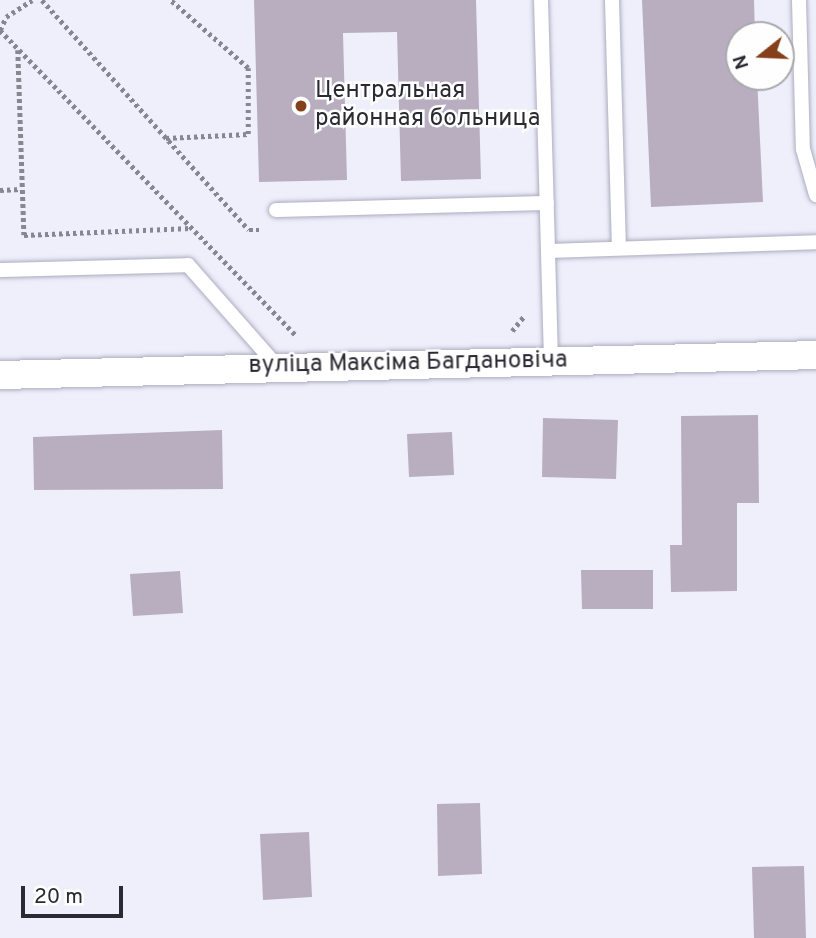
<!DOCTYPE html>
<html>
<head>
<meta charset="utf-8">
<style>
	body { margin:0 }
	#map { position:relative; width:816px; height:938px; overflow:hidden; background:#efeffc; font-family:Overpass,sans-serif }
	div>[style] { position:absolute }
	.building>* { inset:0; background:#b8aec0 }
	.path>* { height:4.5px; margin-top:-2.25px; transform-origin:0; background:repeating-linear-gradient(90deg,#878791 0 3.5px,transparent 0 7px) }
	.roads { filter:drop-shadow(0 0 2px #acacbf) drop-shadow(0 0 2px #acacbf) }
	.lane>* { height:14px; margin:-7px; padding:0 7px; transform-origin:7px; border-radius:7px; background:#fff }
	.street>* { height:28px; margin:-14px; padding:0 14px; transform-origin:14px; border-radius:14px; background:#fff }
	.dots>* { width:19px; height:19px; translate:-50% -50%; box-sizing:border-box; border:4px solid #fefefe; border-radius:50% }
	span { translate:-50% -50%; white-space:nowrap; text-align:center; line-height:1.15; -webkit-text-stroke:5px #fefefe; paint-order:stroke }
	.poi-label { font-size:24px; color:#2a2a32 }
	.left { translate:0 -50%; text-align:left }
	.street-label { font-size:24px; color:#2a2a32 }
	.north { position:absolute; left:725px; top:21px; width:70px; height:70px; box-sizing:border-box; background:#fefefe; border:2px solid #a9a9ac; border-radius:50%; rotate:252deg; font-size:19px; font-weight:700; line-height:28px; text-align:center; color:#2a2a32 }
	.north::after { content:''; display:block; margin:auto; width:24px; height:32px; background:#853f1a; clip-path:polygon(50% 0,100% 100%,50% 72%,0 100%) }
	.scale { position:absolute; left:21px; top:886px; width:102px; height:32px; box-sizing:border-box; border:4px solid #2a2a32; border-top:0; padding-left:9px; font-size:21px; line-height:24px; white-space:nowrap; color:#2a2a32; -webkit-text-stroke:5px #fefefe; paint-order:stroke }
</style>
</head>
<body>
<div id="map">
	<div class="building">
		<i style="clip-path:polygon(254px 0,476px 0,481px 179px,401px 181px,397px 32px,343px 33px,347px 180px,259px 182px)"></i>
		<i style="clip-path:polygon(642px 0,754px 0,755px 35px,739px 35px,739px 77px,757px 77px,763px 202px,651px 207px)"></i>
		<i style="clip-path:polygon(758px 415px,759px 503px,737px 503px,737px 591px,671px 592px,670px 545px,682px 545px,681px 416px)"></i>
		<i style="clip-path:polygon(543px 418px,618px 420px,616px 479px,542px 477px)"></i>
		<i style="clip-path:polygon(222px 430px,223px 489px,34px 490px,33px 437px)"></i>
		<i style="clip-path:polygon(452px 432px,454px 475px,409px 477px,407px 434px)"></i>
		<i style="clip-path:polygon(581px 570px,653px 570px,653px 609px,582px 609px)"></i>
		<i style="clip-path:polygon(180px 571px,183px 613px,133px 616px,130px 574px)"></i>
		<i style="clip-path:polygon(480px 803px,482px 874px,438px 876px,437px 804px)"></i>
		<i style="clip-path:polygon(309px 832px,312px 897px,263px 900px,260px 834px)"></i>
		<i style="clip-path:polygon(804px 866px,806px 938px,754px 938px,752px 867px)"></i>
	</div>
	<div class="path">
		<i style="left:42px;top:0;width:309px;rotate:48deg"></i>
		<i style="left:249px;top:230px;width:12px"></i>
		<i style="left:0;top:30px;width:426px;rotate:45.9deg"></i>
		<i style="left:0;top:30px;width:14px;rotate:-65deg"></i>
		<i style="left:6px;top:17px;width:31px;rotate:-33deg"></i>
		<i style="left:18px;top:50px;width:185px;rotate:88.1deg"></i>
		<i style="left:24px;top:235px;width:167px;rotate:-2.4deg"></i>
		<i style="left:166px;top:138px;width:82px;rotate:-2.8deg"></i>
		<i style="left:248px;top:134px;width:66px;rotate:-90deg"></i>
		<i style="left:248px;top:68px;width:103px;rotate:-138.9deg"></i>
		<i style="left:0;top:190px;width:21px;rotate:-3deg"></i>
		<i style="left:512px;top:331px;width:19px;rotate:-51deg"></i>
	</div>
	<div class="roads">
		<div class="lane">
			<i style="left:541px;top:0;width:251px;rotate:88.4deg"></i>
			<i style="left:612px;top:0;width:248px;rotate:88.4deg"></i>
			<i style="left:799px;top:0;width:149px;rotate:88.5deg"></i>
			<i style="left:803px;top:149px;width:48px;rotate:74.2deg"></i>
			<i style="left:276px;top:210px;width:271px;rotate:-1.5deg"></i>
			<i style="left:0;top:270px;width:188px;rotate:-1.5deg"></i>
			<i style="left:188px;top:265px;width:136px;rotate:48.6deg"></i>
			<i style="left:551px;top:360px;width:109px;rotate:-91.6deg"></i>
			<i style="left:548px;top:251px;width:268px;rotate:-1.9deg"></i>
		</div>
		<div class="street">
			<i style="left:0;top:375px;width:816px;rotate:-1.4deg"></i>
		</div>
	</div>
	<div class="dots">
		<i style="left:301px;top:106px;background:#853f1a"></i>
	</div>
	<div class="poi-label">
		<span class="left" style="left:315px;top:106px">Центральная<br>районная больница</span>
	</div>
	<div class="street-label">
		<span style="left:408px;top:364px;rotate:-1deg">вуліца Максіма Багдановіча</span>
	</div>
	<div class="north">N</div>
	<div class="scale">20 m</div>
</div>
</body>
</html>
